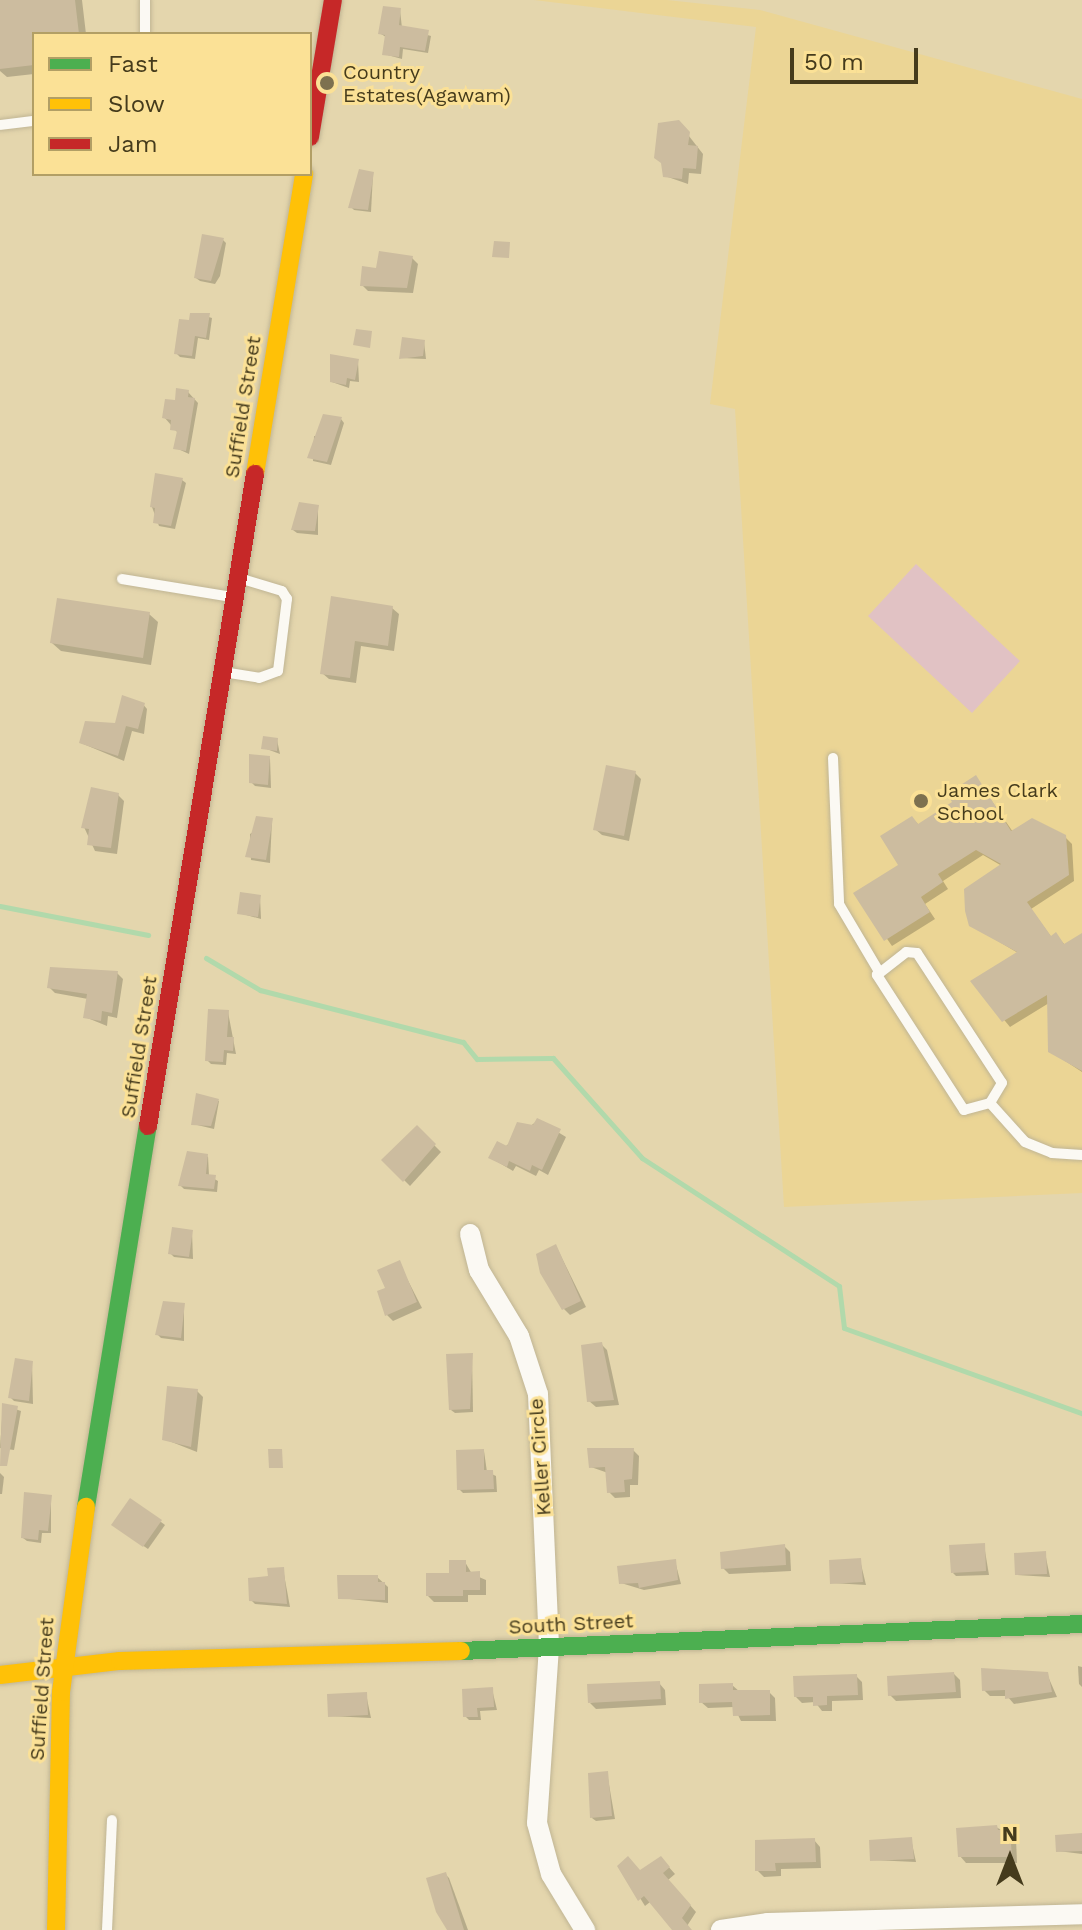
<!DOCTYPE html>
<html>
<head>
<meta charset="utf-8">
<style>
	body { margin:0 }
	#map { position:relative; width:1082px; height:1930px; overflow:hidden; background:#e4d6ad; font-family:"Work Sans",sans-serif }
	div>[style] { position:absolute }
	.built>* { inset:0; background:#ebd595 }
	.green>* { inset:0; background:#e1c2c4 }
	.shadow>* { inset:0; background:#0003 }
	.stream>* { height:5px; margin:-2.5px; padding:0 2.5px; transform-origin:2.5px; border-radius:2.5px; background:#b1d9ab }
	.building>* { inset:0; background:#ccbc9f }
	.roads { filter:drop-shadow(0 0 2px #c0b594) drop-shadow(0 0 2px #c0b594) }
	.lane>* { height:10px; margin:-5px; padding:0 5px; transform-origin:5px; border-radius:5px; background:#fbf9f3 }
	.street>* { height:20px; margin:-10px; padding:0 10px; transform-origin:10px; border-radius:10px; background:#fbf9f3 }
	.fast>* { height:18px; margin:-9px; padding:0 9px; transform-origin:9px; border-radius:9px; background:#4caf50 }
	.slow>* { height:18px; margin:-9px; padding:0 9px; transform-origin:9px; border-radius:9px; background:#ffc107 }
	.jam>* { height:18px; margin:-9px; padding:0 9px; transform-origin:9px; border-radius:9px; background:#c62828 }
	.dots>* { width:22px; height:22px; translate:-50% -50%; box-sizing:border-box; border:4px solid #fbe196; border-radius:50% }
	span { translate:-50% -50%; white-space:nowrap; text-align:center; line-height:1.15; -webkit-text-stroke:6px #fbe196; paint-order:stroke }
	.poi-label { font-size:20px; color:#453b1c }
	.left { translate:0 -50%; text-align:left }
	.street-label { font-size:20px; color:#453b1c }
	.legend { position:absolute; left:32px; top:32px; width:280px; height:144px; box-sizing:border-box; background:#fbe196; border:2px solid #b29f65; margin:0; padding:10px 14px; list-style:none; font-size:24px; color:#453b1c }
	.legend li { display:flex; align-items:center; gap:16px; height:40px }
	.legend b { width:40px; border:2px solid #b29f65 }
	.north { position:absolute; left:970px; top:1818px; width:80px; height:80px; -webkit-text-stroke:6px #fbe196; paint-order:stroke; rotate:0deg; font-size:22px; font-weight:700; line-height:32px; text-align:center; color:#453b1c }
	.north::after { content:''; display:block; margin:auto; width:28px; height:36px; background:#453b1c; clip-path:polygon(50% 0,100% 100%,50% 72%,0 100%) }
	.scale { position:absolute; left:790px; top:48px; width:128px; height:36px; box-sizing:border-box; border:4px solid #453b1c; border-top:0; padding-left:10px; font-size:24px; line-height:28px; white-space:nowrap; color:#453b1c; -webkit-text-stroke:6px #fbe196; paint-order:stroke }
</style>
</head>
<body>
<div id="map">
	<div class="built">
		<i style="clip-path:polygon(534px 0,667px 0,760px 10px,1082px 99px,1082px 1193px,784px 1207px,735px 409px,710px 404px,756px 27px)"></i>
	</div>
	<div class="green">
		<i style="clip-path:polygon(916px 564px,1020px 661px,972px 713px,868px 616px)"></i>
	</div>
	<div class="shadow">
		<i style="clip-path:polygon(0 0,82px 0,86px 34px,34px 34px,34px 74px,7px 77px,0 71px)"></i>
		<i style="clip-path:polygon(400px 10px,402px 28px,431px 36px,428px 53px,403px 49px,402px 59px,384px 54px,386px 37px,381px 34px)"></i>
		<i style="clip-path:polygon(678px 122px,703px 154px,701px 174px,689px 173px,688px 184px,665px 176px)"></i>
		<i style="clip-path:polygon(373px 174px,371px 212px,354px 210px,351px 207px)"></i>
		<i style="clip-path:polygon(223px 240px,226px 243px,220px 276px,215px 284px,200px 281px,196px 278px)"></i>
		<i style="clip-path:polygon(412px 258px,418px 264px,413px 293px,368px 291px,362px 285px,378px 270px)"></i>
		<i style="clip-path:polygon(196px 313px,212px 318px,209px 340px,198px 338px,195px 359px,180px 357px,176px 353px)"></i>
		<i style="clip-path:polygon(424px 342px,426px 359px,401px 358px)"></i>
		<i style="clip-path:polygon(358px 361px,359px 382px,350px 381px,349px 388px,332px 382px)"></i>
		<i style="clip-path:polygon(188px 392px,198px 403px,189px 454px,176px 448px,178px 433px,164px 417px)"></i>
		<i style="clip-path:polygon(341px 419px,344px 423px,331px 465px,313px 461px,314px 436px,321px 437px)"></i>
		<i style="clip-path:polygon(182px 480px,186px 483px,175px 529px,159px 526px,152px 507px)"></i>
		<i style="clip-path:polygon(318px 507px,318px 535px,297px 533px,293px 530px)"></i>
		<i style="clip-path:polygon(333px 599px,392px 608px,399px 614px,394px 651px,361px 646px,356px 683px,329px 679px,322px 673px)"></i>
		<i style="clip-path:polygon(149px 614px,158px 622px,151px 665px,61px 651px,52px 643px)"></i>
		<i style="clip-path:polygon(141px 702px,147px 709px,144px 734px,132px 731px,124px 761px,81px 743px,116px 725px)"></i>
		<i style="clip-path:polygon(277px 740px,280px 754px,264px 748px)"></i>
		<i style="clip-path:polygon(270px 758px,271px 788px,255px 786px,251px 782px)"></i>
		<i style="clip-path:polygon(635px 773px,641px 779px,629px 841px,602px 835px,595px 829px)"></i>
		<i style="clip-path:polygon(976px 778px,1013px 832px,1065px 837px,1072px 844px,1074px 881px,1031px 909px,1052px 938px,1056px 935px,1065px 945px,1082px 935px,1082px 1072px,1050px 1051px,1049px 1003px,1010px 1027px,973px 982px,1018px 953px,971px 925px,1002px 866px,983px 855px,943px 881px,948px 889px,925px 904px,935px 919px,892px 946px,856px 894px,901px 865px,912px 818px,919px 825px,955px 802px)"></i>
		<i style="clip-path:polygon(118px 795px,124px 801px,117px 854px,95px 851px,84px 827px)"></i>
		<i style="clip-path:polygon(272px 820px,270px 863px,251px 860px,250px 834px)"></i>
		<i style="clip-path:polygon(260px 897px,261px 919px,239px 913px)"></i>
		<i style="clip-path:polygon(117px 973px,123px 979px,117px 1018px,108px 1016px,107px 1026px,85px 1017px,88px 999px,55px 993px,49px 987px)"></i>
		<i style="clip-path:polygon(228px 1012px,236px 1054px,227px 1053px,226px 1065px,211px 1064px,207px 1060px)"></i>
		<i style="clip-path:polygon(197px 1095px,219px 1101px,214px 1129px,193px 1124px)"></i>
		<i style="clip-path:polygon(538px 1120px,566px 1137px,548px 1175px,539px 1170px,536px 1176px,516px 1166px,513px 1171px,491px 1158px)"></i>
		<i style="clip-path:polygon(417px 1128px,441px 1152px,410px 1186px,384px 1160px)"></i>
		<i style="clip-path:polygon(208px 1156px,209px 1176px,218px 1181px,217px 1192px,184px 1189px,180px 1185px)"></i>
		<i style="clip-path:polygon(192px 1232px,193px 1259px,174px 1257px,170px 1253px)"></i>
		<i style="clip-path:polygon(556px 1246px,586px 1307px,570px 1315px,564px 1309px)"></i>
		<i style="clip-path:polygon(399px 1263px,422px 1308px,393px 1321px,387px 1315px,387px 1289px)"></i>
		<i style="clip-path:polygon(184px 1305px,184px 1341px,161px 1338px,157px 1334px)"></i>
		<i style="clip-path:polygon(601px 1344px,607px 1350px,619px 1405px,596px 1407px,589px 1401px)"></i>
		<i style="clip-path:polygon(472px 1355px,473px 1412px,455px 1413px,451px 1410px)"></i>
		<i style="clip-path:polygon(32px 1363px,33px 1404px,14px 1401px,10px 1397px)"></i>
		<i style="clip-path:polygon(197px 1391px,203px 1397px,197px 1452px,164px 1439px)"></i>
		<i style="clip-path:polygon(3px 1405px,21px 1411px,14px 1450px,0 1448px)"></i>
		<i style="clip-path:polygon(633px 1450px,639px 1456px,638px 1485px,630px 1485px,630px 1497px,615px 1498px,609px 1492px,608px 1473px,591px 1467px)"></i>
		<i style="clip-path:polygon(484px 1451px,487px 1472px,496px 1476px,497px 1492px,463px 1493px,459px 1489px)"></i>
		<i style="clip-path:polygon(0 1473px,4px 1477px,2px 1494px,0 1494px)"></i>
		<i style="clip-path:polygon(51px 1497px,51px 1533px,42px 1533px,41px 1543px,27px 1541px,23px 1538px)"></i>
		<i style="clip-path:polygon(161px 1522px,165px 1525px,148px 1549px,117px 1528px)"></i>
		<i style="clip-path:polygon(984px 1545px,989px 1575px,956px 1576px,953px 1573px)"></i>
		<i style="clip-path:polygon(784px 1546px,790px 1552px,791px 1571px,729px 1574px,723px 1568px)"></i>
		<i style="clip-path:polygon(1045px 1553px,1050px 1577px,1017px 1575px)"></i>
		<i style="clip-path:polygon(860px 1560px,866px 1585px,832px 1583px)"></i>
		<i style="clip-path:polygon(675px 1561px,681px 1584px,644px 1590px,621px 1583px)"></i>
		<i style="clip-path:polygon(465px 1562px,472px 1574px,486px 1580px,486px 1595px,468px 1595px,468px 1602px,434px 1602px,428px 1596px)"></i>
		<i style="clip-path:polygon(283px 1569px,290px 1607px,255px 1604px,251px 1600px)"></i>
		<i style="clip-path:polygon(377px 1577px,388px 1587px,388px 1603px,340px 1598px)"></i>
		<i style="clip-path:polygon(1078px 1666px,1082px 1667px,1082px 1687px,1079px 1684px)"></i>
		<i style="clip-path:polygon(954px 1674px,960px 1680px,961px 1698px,896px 1701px,890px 1695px)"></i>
		<i style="clip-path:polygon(1047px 1674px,1057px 1697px,1014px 1704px,1007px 1696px,990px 1696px,984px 1690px)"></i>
		<i style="clip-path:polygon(856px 1676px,862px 1682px,863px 1700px,832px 1701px,832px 1711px,822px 1711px,815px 1702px,802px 1703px,796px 1697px)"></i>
		<i style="clip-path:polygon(659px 1683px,665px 1690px,666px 1705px,596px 1709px,590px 1703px)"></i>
		<i style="clip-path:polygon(732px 1685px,740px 1692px,769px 1692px,775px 1698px,776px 1721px,741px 1721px,734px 1707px,708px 1708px,701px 1702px)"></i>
		<i style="clip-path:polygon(492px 1689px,497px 1710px,480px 1711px,481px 1720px,469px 1720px,465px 1716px)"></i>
		<i style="clip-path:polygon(366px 1694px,371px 1718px,330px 1716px)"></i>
		<i style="clip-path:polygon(607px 1773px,615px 1819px,596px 1821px,592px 1818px)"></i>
		<i style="clip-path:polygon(996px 1827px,1016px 1838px,1017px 1863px,966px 1863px,960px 1856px)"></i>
		<i style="clip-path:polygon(1082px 1835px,1082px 1854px,1058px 1851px)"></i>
		<i style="clip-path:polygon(911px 1839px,916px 1862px,872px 1860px)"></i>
		<i style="clip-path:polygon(814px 1840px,820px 1847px,821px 1868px,781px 1869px,781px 1876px,764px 1877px,757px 1870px)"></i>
		<i style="clip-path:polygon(667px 1865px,675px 1874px,668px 1880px,696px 1912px,687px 1926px,690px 1930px,675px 1930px,650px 1902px,645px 1906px,620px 1866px,640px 1873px)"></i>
		<i style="clip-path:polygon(446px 1875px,449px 1878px,468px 1930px,449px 1930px)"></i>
	</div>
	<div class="stream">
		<i style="left:0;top:906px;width:151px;rotate:11.1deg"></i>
		<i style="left:206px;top:958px;width:63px;rotate:30.7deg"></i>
		<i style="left:260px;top:990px;width:210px;rotate:14.4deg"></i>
		<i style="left:463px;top:1042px;width:22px;rotate:51deg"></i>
		<i style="left:477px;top:1059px;width:76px;rotate:-0.8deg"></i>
		<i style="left:553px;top:1058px;width:134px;rotate:48.3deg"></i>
		<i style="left:642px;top:1158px;width:235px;rotate:33deg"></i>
		<i style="left:839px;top:1286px;width:42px;rotate:83.2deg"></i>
		<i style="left:844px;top:1328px;width:253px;rotate:19.7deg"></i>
	</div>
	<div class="building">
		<i style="clip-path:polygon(0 0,75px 0,79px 34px,34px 34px,34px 65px,0 69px)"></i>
		<i style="clip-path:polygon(383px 6px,401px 8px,399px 25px,429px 30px,425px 51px,400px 47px,399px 57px,382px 55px,385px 35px,378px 34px)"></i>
		<i style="clip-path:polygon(679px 120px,690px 132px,688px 145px,698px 146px,696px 169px,683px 168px,682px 179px,663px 177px,661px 163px,654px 158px,658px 123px)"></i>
		<i style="clip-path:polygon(359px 169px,374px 172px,368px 210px,348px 208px)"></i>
		<i style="clip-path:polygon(202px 234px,224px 238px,211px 281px,194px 278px)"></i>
		<i style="clip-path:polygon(494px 241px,510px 242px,509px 258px,492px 257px)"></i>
		<i style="clip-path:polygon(379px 251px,413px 256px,407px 288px,360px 286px,362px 266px,376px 268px)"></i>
		<i style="clip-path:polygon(190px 313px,210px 313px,206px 338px,195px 336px,192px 356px,174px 354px,179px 319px,189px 320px)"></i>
		<i style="clip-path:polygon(356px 329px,372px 331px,370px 348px,353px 345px)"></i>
		<i style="clip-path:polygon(402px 337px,425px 340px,423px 356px,399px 359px)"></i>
		<i style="clip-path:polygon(330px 354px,359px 359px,355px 380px,347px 378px,346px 385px,330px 382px)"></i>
		<i style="clip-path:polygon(176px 388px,189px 390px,188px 397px,195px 398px,186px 451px,173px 449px,177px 431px,170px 430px,171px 420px,162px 418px,165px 399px,175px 400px)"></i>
		<i style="clip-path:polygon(323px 414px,342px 417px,327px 462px,307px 458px)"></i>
		<i style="clip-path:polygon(155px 473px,183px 478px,171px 526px,153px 523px,155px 508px,150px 507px)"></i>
		<i style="clip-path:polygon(299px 502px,319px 505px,315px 531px,291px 530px)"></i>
		<i style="clip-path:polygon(331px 596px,393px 606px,388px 646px,355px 641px,350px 678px,320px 674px)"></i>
		<i style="clip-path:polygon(57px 598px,150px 612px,143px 658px,50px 643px)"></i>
		<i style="clip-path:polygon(122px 695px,145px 703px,138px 729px,126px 726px,118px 756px,79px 743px,85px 721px,115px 723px)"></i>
		<i style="clip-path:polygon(263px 736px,278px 738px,277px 751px,261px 749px)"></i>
		<i style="clip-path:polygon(249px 754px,270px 756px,268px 785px,249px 783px)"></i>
		<i style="clip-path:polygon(606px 765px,636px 771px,624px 836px,593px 830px)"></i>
		<i style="clip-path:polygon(976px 775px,1011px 831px,1032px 818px,1066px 835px,1069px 875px,1027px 902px,1051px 936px,1056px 932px,1064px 944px,1082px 933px,1082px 1071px,1048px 1052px,1047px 995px,1002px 1022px,970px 981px,1017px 952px,969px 926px,965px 911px,964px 889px,1001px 864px,976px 850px,938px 874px,943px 882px,921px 897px,930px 912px,884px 941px,853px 893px,898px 865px,880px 836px,912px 816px,918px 824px,952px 802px,947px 794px)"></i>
		<i style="clip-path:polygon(91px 787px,119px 793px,111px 848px,87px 845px,89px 829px,81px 828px)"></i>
		<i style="clip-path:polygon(256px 816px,273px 818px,266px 860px,245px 857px)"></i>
		<i style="clip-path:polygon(240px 892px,261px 895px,258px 917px,237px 914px)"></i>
		<i style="clip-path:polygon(50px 967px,118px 971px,112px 1013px,102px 1011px,101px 1021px,83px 1018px,87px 994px,47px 988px)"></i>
		<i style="clip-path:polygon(208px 1009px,229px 1010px,227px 1037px,234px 1037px,233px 1051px,224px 1050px,223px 1062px,205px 1061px)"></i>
		<i style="clip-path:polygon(196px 1093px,219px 1099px,211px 1126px,191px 1125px)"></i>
		<i style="clip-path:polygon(537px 1118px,561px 1129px,542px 1170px,532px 1165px,530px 1171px,509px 1161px,507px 1167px,488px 1158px,497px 1141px,507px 1146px,517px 1122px,533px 1125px)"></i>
		<i style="clip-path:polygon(417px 1125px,436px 1144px,403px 1182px,381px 1160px)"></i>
		<i style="clip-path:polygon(187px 1151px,208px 1154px,206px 1174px,216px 1175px,214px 1189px,178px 1186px)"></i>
		<i style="clip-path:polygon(172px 1227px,193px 1230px,189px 1257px,168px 1254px)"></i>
		<i style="clip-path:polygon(556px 1244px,581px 1301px,562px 1310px,540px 1273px,536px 1254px)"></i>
		<i style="clip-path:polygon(400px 1260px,417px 1302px,385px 1316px,377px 1291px,385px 1288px,377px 1270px)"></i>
		<i style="clip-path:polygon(163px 1301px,185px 1303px,181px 1338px,155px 1335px)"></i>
		<i style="clip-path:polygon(602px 1342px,614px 1400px,587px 1402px,581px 1345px)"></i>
		<i style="clip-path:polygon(473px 1353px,470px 1409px,449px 1410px,446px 1354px)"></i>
		<i style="clip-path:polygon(15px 1358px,33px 1361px,29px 1401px,8px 1398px)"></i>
		<i style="clip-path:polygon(167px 1386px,198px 1389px,191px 1447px,162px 1440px)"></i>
		<i style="clip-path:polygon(2px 1403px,18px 1406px,7px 1466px,0 1466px)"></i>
		<i style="clip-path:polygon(587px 1448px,634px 1448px,632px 1479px,624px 1480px,625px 1492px,607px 1493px,605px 1467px,589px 1468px)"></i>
		<i style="clip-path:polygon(268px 1449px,282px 1449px,283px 1468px,269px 1468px)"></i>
		<i style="clip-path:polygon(484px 1449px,484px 1470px,493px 1470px,494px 1489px,457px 1490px,456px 1450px)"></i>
		<i style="clip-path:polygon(24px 1492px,52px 1495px,48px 1531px,39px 1530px,38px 1540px,21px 1538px)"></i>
		<i style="clip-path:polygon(130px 1498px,162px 1520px,143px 1547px,111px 1525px)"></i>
		<i style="clip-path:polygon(985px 1543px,986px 1571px,951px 1573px,949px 1545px)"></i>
		<i style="clip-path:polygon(785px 1544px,786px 1565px,721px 1569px,720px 1552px)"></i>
		<i style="clip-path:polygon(1046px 1551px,1047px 1574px,1015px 1575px,1014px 1553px)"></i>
		<i style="clip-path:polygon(861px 1558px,863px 1582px,830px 1584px,829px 1560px)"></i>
		<i style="clip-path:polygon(676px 1559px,678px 1580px,639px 1588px,638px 1583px,619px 1584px,617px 1566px)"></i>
		<i style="clip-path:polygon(449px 1560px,466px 1560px,466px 1572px,480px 1571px,480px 1590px,463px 1590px,463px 1596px,426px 1596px,426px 1573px,449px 1573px)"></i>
		<i style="clip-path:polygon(284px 1567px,287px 1604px,249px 1601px,248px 1578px,268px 1576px,267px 1568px)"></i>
		<i style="clip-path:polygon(337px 1575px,378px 1575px,378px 1582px,385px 1582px,385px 1600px,338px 1599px)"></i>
		<i style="clip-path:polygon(981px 1668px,1048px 1672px,1052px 1692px,1005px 1699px,1005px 1690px,982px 1691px)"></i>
		<i style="clip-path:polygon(954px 1672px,956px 1692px,888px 1696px,887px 1676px)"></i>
		<i style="clip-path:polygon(857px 1674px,858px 1695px,827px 1696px,827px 1705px,813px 1706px,813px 1697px,794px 1697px,793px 1676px)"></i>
		<i style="clip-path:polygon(660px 1681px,661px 1699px,588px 1703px,587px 1684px)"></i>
		<i style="clip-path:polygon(733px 1683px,733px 1690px,770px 1690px,770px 1715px,733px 1716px,732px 1702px,699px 1703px,699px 1684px)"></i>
		<i style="clip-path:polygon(493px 1687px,494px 1707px,477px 1708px,478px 1717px,463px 1717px,462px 1689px)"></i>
		<i style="clip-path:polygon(367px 1692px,368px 1715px,328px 1717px,327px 1694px)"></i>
		<i style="clip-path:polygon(608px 1771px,612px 1816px,590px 1818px,588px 1773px)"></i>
		<i style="clip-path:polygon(997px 1825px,998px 1830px,1010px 1830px,1012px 1857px,958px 1857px,956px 1828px)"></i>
		<i style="clip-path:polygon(1082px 1833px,1082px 1851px,1056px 1852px,1055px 1835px)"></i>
		<i style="clip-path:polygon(912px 1837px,914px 1859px,870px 1861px,869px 1840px)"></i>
		<i style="clip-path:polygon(815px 1838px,816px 1862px,775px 1863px,776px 1871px,755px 1871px,755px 1840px)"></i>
		<i style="clip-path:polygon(628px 1856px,640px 1870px,661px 1856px,670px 1867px,663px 1873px,691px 1905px,682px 1918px,692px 1930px,672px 1930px,644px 1896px,638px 1901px,617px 1866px)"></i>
		<i style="clip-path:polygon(446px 1872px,464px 1930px,447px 1930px,436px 1912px,426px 1878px)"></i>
	</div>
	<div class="roads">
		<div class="lane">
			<i style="left:145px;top:34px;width:34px;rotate:-90deg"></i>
			<i style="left:0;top:125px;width:34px;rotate:-7deg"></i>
			<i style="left:122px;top:579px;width:111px;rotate:9.3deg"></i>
			<i style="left:223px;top:672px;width:36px;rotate:9deg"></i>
			<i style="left:259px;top:678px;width:20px;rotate:-20deg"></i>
			<i style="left:278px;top:671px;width:73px;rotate:-82.9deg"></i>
			<i style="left:287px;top:599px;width:9px;rotate:-122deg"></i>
			<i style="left:282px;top:591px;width:45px;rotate:-163.2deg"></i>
			<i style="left:833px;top:758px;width:146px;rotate:87.6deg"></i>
			<i style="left:839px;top:904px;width:77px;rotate:59.4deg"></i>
			<i style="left:906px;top:952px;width:11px;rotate:5deg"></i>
			<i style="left:917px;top:953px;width:155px;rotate:56.8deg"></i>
			<i style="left:1002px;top:1083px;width:23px;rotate:121deg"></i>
			<i style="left:990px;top:1103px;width:27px;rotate:165deg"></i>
			<i style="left:964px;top:1110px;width:161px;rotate:-122.8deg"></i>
			<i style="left:877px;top:975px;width:37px;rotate:-38deg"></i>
			<i style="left:990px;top:1103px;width:52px;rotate:48.1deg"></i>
			<i style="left:1025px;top:1142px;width:29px;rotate:22deg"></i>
			<i style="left:1052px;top:1153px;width:30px;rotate:4deg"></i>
			<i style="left:107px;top:1930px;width:110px;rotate:-87.4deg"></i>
		</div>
		<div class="street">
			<i style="left:470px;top:1234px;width:37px;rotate:76deg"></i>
			<i style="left:479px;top:1270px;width:77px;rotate:58.8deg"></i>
			<i style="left:519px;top:1336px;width:61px;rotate:71.9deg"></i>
			<i style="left:538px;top:1394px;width:253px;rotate:87.5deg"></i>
			<i style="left:549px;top:1647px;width:176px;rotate:93.9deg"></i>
			<i style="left:537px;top:1823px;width:53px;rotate:74.6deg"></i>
			<i style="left:551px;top:1874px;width:66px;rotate:58.7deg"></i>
			<i style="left:721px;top:1930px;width:48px;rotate:-8.5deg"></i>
			<i style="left:768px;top:1923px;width:314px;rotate:-1.6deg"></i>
		</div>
		<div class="fast">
			<i style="left:86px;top:1507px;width:386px;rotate:-80.8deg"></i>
			<i style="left:461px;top:1651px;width:622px;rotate:-2.49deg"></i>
		</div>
		<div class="slow">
			<i style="left:255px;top:474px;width:304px;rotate:-80.7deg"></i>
			<i style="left:0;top:1675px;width:121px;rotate:-6.7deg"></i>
			<i style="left:120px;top:1661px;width:341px;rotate:-1.7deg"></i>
			<i style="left:56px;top:1930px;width:238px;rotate:-88.8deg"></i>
			<i style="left:61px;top:1692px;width:187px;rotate:-82.3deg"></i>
		</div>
		<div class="jam">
			<i style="left:310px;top:137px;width:139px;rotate:-80.5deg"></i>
			<i style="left:148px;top:1126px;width:661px;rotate:-80.68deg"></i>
		</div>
	</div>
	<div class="dots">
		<i style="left:327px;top:83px;background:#7d714f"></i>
		<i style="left:921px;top:801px;background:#7d714f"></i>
	</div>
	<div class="poi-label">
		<span class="left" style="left:343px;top:84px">Country<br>Estates(Agawam)</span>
		<span class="left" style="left:937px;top:802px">James Clark<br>School</span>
	</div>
	<div class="street-label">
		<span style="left:243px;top:407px;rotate:-81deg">Suffield Street</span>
		<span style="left:139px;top:1047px;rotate:-81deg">Suffield Street</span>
		<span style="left:540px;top:1457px;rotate:-94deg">Keller Circle</span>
		<span style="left:571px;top:1624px;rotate:-3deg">South Street</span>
		<span style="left:42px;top:1689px;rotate:-86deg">Suffield Street</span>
	</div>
	<ul class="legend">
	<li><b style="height:10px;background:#4caf50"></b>Fast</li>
	<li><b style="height:10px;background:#ffc107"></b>Slow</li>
	<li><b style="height:10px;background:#c62828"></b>Jam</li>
	</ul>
	<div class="north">N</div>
	<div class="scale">50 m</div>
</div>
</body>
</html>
